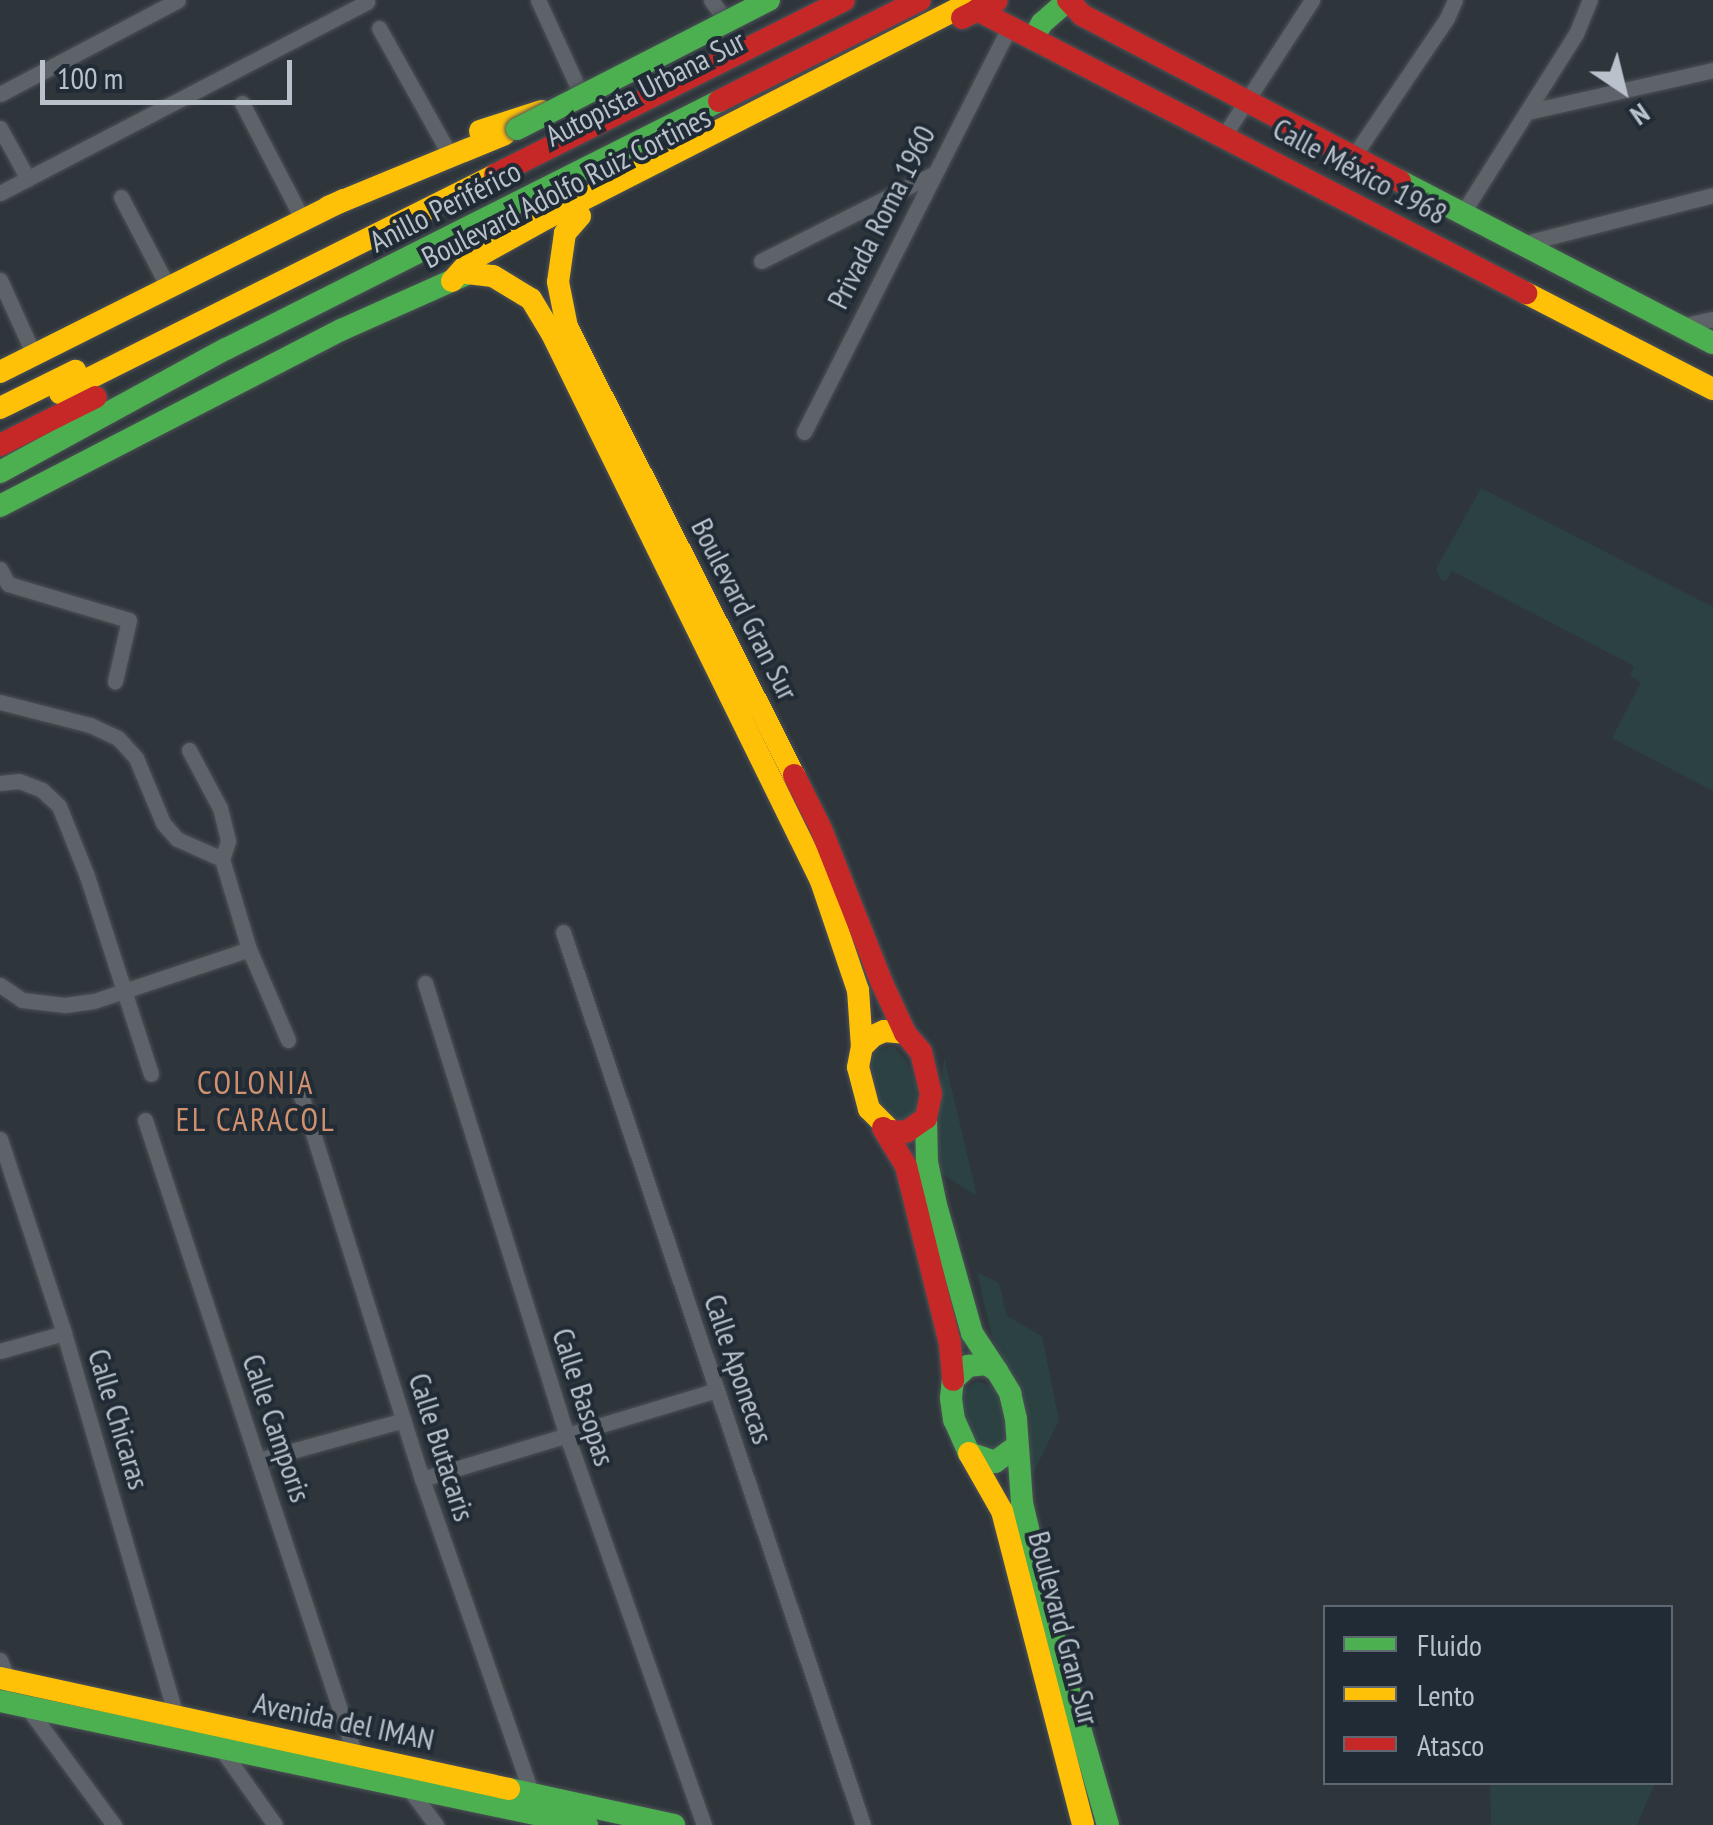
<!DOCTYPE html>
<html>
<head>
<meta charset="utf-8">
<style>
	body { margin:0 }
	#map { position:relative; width:1713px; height:1825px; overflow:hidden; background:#2e353b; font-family:"PT Sans Narrow",sans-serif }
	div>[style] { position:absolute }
	.green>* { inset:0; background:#2b4142 }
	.roads { filter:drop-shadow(0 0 2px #4c5156) drop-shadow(0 0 2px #4c5156) }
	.street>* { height:15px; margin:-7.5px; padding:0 7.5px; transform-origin:7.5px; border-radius:7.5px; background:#5e6269 }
	.fast>* { height:22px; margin:-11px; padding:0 11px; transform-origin:11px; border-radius:11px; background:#4caf50 }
	.slow>* { height:22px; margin:-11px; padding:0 11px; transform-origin:11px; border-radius:11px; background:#ffc107 }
	.jam>* { height:22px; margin:-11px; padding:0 11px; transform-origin:11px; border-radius:11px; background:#c62828 }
	.bridges { filter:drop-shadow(0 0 2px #4b5157) drop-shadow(0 0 2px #4b5157) }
	.fast-bridge>* { height:22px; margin:-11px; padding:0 11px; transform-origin:11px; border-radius:11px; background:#4caf50 }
	span { translate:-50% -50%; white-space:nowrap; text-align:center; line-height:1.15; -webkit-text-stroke:8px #212b36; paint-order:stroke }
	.street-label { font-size:30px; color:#b9c1cb }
	.neighbourhood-label { font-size:32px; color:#d1916e; letter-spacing:2.5px }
	.legend { position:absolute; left:1323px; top:1605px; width:350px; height:180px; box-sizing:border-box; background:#212b36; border:2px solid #5e6772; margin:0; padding:12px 18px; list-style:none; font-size:30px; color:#b9c1cb }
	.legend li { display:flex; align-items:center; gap:20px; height:50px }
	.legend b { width:50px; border:2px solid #5e6772 }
	.north { position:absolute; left:1573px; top:40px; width:100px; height:100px; -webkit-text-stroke:8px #212b36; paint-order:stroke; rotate:145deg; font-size:28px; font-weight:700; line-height:40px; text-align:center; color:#b9c1cb }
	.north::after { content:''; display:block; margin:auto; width:35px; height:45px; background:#b9c1cb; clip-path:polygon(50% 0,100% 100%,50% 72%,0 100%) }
	.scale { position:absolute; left:40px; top:60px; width:252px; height:45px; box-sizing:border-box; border:5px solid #b9c1cb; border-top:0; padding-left:12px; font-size:30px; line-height:35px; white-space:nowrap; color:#b9c1cb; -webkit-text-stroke:8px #212b36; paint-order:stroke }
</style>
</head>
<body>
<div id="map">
	<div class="green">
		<i style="clip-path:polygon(1481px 488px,1713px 607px,1713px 791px,1612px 738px,1641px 682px,1630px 676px,1634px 666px,1452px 571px,1446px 581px,1440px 579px,1436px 569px)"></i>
		<i style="clip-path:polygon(893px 1046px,906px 1060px,917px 1088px,916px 1111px,903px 1121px,889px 1117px,878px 1104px,867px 1073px,875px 1051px)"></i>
		<i style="clip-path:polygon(944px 1056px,977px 1196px,942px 1174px,935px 1154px)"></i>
		<i style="clip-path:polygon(977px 1272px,999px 1283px,1007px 1316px,1042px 1336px,1059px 1420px,1029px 1482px,1030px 1417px,992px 1337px)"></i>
		<i style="clip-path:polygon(977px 1381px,997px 1388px,1006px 1414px,1008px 1441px,993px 1452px,977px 1444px,966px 1422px,960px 1392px)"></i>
		<i style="clip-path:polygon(1490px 1783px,1490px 1782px,1655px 1783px,1637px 1825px,1491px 1825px)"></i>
	</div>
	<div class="roads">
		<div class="street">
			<i style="left:538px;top:0;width:91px;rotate:65.4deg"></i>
			<i style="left:711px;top:0;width:14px;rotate:54deg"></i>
			<i style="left:379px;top:28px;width:137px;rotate:60.8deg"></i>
			<i style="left:0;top:94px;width:201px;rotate:-27.8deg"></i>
			<i style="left:242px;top:103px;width:132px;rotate:62.5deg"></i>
			<i style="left:1527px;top:112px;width:191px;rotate:-12.7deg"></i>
			<i style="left:0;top:128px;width:58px;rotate:61.2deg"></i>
			<i style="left:1225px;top:134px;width:160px;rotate:-57deg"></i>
			<i style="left:1353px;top:157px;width:168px;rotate:-55.9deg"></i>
			<i style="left:1447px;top:18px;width:20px;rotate:-66deg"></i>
			<i style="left:0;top:193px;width:414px;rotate:-27.5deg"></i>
			<i style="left:121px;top:197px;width:102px;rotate:62.4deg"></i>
			<i style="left:1462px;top:214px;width:213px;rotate:-57.7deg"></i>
			<i style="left:1576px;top:34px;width:37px;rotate:-68deg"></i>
			<i style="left:1522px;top:244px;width:197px;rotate:-14.4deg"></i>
			<i style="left:761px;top:261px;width:191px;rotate:-26.8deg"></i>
			<i style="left:0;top:280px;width:82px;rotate:65.6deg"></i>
			<i style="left:1680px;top:326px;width:34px;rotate:-12deg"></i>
			<i style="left:804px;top:432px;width:453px;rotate:-63.1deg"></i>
			<i style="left:0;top:569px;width:17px;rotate:62deg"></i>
			<i style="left:8px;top:584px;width:126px;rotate:16.6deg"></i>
			<i style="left:129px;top:620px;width:63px;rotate:102.9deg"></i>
			<i style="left:0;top:702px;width:93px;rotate:14.3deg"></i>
			<i style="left:90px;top:725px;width:31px;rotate:25deg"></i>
			<i style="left:118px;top:738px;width:27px;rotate:48deg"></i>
			<i style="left:136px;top:758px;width:70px;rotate:67.4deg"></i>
			<i style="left:163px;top:823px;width:21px;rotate:49deg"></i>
			<i style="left:177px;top:839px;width:49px;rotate:24deg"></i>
			<i style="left:189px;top:750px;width:66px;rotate:61.9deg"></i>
			<i style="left:220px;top:808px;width:34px;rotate:76deg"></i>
			<i style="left:228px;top:841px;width:19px;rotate:108deg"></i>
			<i style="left:0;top:783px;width:19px;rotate:-6deg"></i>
			<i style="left:19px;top:781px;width:25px;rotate:21deg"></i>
			<i style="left:42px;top:790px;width:23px;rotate:43deg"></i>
			<i style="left:59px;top:806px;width:75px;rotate:68.2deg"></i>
			<i style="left:87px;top:876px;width:208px;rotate:72.1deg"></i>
			<i style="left:222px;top:859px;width:94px;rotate:73.3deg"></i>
			<i style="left:249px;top:949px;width:99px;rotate:66.8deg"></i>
			<i style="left:563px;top:932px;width:942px;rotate:71.43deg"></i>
			<i style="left:425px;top:983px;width:475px;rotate:72.6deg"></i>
			<i style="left:567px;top:1436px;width:412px;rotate:70.6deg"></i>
			<i style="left:0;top:985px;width:27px;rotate:34deg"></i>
			<i style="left:22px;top:1000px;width:43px;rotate:6.6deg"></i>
			<i style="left:65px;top:1005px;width:29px;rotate:-8deg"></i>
			<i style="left:94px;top:1001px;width:163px;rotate:-18.5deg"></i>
			<i style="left:300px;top:1092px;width:406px;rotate:72.5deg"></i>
			<i style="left:422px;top:1479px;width:337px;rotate:70.8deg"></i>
			<i style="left:145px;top:1120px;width:675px;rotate:71.7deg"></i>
			<i style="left:0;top:1139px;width:204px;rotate:71.7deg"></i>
			<i style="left:64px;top:1333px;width:405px;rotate:73.7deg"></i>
			<i style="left:0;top:1351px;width:66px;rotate:-15.7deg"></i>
			<i style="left:259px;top:1460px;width:150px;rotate:-15.4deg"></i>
			<i style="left:422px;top:1479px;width:308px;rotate:-16.8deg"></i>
			<i style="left:0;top:1660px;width:27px;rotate:68deg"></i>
			<i style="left:24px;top:1703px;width:152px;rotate:53.6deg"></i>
			<i style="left:217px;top:1743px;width:100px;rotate:54.7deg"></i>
			<i style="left:407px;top:1786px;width:49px;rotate:53.4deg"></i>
		</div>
		<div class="fast">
			<i style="left:1033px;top:39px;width:18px;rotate:-61deg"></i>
			<i style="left:1042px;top:23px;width:35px;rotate:-41deg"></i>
			<i style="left:1400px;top:181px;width:352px;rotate:27.4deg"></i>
			<i style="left:0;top:472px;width:257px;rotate:-28.6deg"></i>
			<i style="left:226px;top:349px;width:552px;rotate:-26.7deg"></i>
			<i style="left:0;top:506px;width:384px;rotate:-27.3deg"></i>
			<i style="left:341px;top:330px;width:138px;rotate:-24deg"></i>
			<i style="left:926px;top:1118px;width:44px;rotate:88.7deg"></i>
			<i style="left:927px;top:1162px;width:44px;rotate:78.2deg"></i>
			<i style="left:936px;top:1205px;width:133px;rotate:74.3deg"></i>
			<i style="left:972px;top:1333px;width:45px;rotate:56.7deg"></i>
			<i style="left:1017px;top:1446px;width:27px;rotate:144deg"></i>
			<i style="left:995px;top:1462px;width:28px;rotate:-161deg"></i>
			<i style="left:969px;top:1453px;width:36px;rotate:-114deg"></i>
			<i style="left:954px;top:1420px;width:22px;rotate:-98deg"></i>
			<i style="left:951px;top:1398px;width:18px;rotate:-84deg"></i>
			<i style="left:953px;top:1380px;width:21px;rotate:-43deg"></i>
			<i style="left:968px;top:1366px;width:18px;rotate:-6deg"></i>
			<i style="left:986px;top:1364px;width:13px;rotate:32deg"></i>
			<i style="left:997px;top:1371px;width:26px;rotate:59deg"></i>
			<i style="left:1010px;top:1393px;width:27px;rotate:77deg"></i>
			<i style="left:1016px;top:1419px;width:84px;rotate:85.9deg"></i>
			<i style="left:1022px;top:1503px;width:139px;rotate:76.7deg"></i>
			<i style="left:1054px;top:1638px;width:195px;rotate:73.9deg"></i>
			<i style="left:0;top:1701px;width:600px;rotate:11.93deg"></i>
			<i style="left:509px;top:1789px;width:169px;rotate:12.3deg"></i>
		</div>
		<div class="slow">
			<i style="left:480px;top:131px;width:65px;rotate:-17.9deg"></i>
			<i style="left:328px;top:207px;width:191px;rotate:-22.4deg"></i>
			<i style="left:580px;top:216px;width:23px;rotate:131deg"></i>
			<i style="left:565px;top:233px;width:49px;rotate:98.1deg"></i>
			<i style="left:558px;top:282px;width:46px;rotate:78.7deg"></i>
			<i style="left:567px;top:327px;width:502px;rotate:63.13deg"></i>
			<i style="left:467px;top:273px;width:26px;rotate:7deg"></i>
			<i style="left:493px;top:276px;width:44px;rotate:31.2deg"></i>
			<i style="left:531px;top:299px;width:39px;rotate:59deg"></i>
			<i style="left:551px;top:332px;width:612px;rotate:63.81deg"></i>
			<i style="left:821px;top:881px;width:115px;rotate:71.3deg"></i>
			<i style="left:858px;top:990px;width:57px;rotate:86deg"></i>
			<i style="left:452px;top:281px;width:28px;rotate:-48deg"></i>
			<i style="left:471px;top:260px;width:87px;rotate:-28.9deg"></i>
			<i style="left:547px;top:218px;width:479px;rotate:-27deg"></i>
			<i style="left:1526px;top:293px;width:210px;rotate:27.2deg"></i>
			<i style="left:0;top:372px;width:384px;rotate:-26.6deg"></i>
			<i style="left:60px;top:393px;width:487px;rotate:-26.6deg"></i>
			<i style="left:0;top:408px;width:84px;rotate:-26.3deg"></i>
			<i style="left:891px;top:1131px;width:31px;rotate:-135deg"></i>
			<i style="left:869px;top:1109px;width:43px;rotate:-104.7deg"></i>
			<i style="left:858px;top:1067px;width:20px;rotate:-79deg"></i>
			<i style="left:862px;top:1047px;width:16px;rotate:-45deg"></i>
			<i style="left:873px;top:1036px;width:12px;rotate:-24deg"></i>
			<i style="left:884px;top:1031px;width:21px;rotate:5deg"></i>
			<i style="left:969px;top:1453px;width:67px;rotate:60.4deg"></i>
			<i style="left:1002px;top:1511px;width:324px;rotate:75.5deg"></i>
			<i style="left:0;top:1678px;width:521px;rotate:12.3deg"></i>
		</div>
		<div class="jam">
			<i style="left:1068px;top:0;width:21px;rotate:47deg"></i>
			<i style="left:1082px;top:15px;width:359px;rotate:27.6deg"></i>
			<i style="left:977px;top:10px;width:618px;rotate:27.27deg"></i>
			<i style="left:962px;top:18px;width:39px;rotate:-27deg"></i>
			<i style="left:719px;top:101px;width:225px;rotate:-26.7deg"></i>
			<i style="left:495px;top:175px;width:390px;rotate:-26.6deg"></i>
			<i style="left:0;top:445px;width:107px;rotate:-26.6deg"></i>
			<i style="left:794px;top:775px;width:60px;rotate:63.4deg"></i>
			<i style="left:821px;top:829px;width:166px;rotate:68.4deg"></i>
			<i style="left:882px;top:983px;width:55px;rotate:65.3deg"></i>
			<i style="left:905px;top:1033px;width:25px;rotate:50deg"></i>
			<i style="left:921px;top:1052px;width:43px;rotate:76.6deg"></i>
			<i style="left:931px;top:1094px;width:25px;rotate:102deg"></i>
			<i style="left:926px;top:1118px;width:24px;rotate:145deg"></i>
			<i style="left:906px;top:1132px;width:15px;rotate:-176deg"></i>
			<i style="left:883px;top:1128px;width:44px;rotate:58.8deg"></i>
			<i style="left:906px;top:1166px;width:183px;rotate:76.1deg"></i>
			<i style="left:950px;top:1344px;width:36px;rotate:85deg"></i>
		</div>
	</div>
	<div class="bridges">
		<div class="fast-bridge">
			<i style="left:517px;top:129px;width:283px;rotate:-27.1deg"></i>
		</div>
	</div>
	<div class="street-label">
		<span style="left:645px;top:88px;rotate:-27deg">Autopista Urbana Sur</span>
		<span style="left:1360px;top:171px;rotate:28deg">Calle México 1968</span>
		<span style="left:566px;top:187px;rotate:-27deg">Boulevard Adolfo Ruiz Cortines</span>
		<span style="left:445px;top:206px;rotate:-27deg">Anillo Periférico</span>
		<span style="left:881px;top:217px;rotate:-63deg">Privada Roma 1960</span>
		<span style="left:745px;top:609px;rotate:63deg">Boulevard Gran Sur</span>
		<span style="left:739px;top:1369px;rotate:71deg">Calle Aponecas</span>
		<span style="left:584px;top:1397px;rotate:72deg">Calle Basopas</span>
		<span style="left:119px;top:1419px;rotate:73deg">Calle Chicaras</span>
		<span style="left:277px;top:1428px;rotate:71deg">Calle Camporis</span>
		<span style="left:442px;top:1447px;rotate:72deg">Calle Butacaris</span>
		<span style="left:1064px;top:1628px;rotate:75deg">Boulevard Gran Sur</span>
		<span style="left:344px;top:1721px;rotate:12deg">Avenida del IMAN</span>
	</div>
	<div class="neighbourhood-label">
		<span style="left:256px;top:1101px">COLONIA<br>EL CARACOL</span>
	</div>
	<ul class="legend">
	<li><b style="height:12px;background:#4caf50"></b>Fluido</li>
	<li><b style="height:12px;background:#ffc107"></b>Lento</li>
	<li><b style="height:12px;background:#c62828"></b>Atasco</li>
	</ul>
	<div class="north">N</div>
	<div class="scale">100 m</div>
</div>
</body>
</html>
